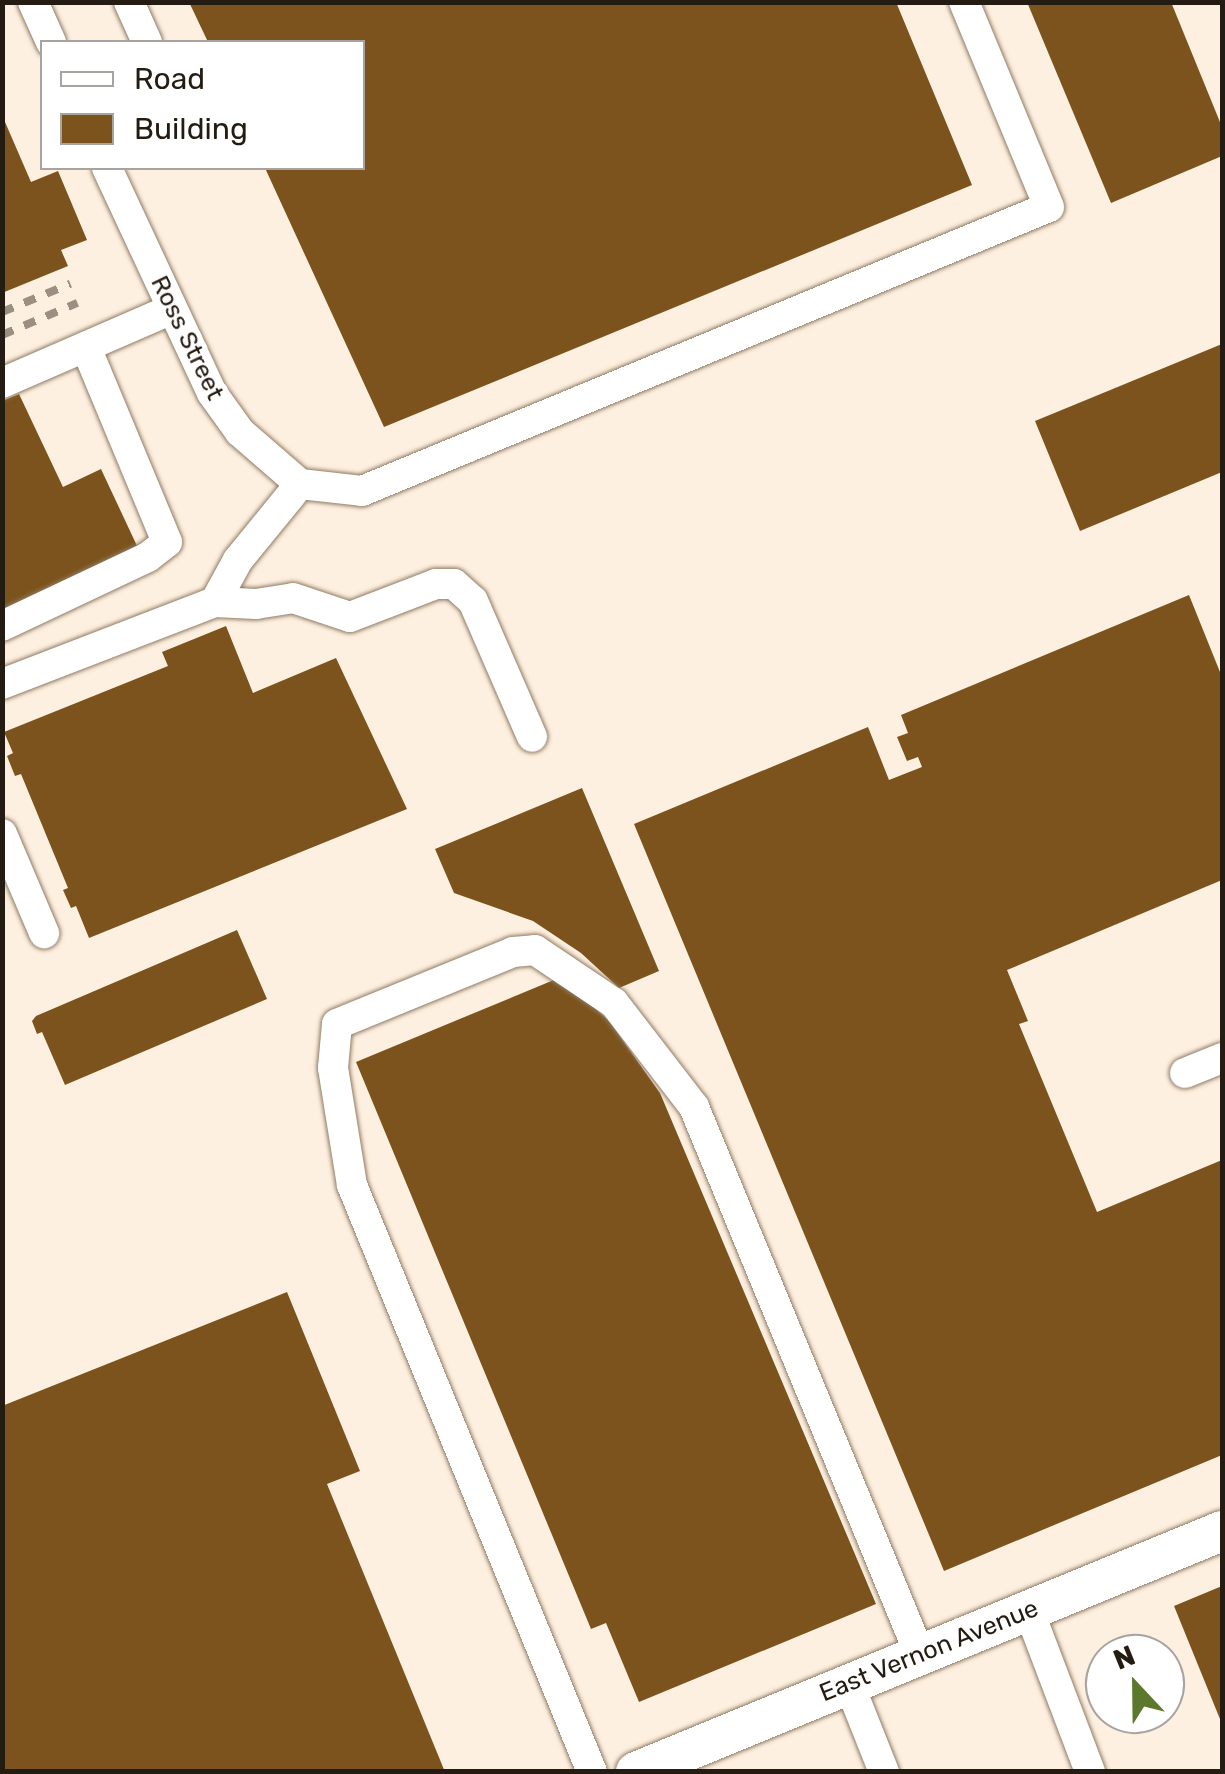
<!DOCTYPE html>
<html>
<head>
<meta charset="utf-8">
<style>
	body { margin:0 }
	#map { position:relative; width:1225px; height:1774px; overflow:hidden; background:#fef0e0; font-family:Rubik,sans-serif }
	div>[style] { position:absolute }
	.building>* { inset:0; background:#7c531c }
	.roads { filter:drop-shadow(0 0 2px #907b64) drop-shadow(0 0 2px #907b64) }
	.minor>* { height:30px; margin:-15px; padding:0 15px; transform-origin:15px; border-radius:15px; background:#fff }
	.major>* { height:40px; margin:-20px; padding:0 20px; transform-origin:20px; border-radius:20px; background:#fff }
	.rail>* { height:8px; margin-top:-4px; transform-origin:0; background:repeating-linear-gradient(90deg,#9a8f82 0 12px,transparent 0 24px) }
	span { translate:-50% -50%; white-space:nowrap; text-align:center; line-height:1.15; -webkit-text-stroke:10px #fff; paint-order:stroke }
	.street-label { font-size:25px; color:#241c12 }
	.frame { position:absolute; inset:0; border:5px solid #241c12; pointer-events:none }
	.legend { position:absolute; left:40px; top:40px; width:325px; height:130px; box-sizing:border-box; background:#fff; border:2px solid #a7a4a0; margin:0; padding:12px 18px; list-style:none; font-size:30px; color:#241c12 }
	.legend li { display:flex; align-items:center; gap:20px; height:50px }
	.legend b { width:50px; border:2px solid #a7a4a0 }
	.north { position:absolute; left:1085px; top:1634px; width:100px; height:100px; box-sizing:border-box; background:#fff; border:2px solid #a7a4a0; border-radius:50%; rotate:338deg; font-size:28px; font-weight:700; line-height:40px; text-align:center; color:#241c12 }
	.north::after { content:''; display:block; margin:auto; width:35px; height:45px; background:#5b782c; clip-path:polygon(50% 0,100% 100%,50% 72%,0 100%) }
</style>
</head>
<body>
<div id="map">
	<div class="building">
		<i style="clip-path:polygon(189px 2px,896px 2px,972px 185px,384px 427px,265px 168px,362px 168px,362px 42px,208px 42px)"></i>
		<i style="clip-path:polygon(1027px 2px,1171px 2px,1222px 127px,1222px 156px,1111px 203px)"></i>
		<i style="clip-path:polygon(2px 115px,31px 182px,58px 171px,87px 240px,61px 250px,68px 266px,2px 293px)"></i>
		<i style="clip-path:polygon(1222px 344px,1222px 472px,1080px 531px,1035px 421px)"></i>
		<i style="clip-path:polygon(19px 394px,63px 487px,101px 469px,138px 548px,2px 611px,2px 401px)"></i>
		<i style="clip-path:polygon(1189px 595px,1222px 677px,1222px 880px,1007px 970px,1028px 1021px,1019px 1024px,1097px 1212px,1222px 1160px,1222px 1455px,944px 1571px,634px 824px,868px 727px,889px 780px,922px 767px,918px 757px,907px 761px,897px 737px,908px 733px,901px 715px)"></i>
		<i style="clip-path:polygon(226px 626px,253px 693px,336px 658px,407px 809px,89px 938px,76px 906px,71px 908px,63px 890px,68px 888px,21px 774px,15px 776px,7px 756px,13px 753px,4px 732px,168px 666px,162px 652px)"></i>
		<i style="clip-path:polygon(582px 788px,659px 971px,619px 988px,581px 953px,533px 921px,454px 893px,435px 849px)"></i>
		<i style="clip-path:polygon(237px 930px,267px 999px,65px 1085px,42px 1032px,37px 1034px,32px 1021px,36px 1016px)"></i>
		<i style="clip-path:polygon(561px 977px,609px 1021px,660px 1093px,876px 1604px,639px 1702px,606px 1623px,591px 1629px,356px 1062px)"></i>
		<i style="clip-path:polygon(287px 1292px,360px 1471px,327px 1484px,445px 1772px,2px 1772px,2px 1406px)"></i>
		<i style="clip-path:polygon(1222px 1586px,1222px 1724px,1174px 1606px)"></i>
	</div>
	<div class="roads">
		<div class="minor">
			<i style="left:33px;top:2px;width:44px;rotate:65.8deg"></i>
			<i style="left:129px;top:2px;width:44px;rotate:65.8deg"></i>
			<i style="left:107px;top:168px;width:248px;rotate:65deg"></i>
			<i style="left:212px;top:393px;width:48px;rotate:54.3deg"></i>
			<i style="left:240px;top:432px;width:79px;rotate:40.9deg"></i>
			<i style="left:2px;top:383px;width:185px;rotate:-23.5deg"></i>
			<i style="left:300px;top:484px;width:62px;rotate:6.4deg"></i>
			<i style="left:362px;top:491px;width:743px;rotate:-22.46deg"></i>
			<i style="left:1049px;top:207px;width:222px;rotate:-112.5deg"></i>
			<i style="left:215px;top:602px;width:41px;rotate:2.8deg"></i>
			<i style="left:256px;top:604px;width:37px;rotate:-9deg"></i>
			<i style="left:293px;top:598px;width:60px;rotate:18.4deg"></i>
			<i style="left:350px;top:617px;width:92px;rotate:-21deg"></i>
			<i style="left:436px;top:584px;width:18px"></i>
			<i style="left:454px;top:584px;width:25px;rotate:42deg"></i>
			<i style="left:473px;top:601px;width:148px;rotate:66.5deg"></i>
			<i style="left:2px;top:626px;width:161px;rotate:-25.3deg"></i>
			<i style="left:148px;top:557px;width:24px;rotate:-38deg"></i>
			<i style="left:167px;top:542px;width:211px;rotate:-112.6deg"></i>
			<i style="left:2px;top:684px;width:228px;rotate:-21.1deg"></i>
			<i style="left:215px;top:602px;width:48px;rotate:-61.3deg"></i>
			<i style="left:238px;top:560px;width:98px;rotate:-50.8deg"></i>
			<i style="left:2px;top:834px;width:108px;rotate:67deg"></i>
			<i style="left:1185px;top:1073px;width:40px;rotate:-22deg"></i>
			<i style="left:1029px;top:1611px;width:172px;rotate:69.2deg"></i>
			<i style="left:849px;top:1684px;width:95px;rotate:68.3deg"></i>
			<i style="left:592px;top:1772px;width:634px;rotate:-112.24deg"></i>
			<i style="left:352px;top:1185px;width:119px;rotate:-99.2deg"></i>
			<i style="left:333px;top:1068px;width:44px;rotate:-84.8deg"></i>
			<i style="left:337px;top:1024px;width:190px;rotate:-22.2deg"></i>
			<i style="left:513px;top:952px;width:22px;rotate:-5deg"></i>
			<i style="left:535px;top:950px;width:95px;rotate:33.9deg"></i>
			<i style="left:614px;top:1003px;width:131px;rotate:52.4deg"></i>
			<i style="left:694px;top:1107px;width:593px;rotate:67.59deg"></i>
		</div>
		<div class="major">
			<i style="left:636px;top:1772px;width:634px;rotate:-22.36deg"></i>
		</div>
	</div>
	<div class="rail">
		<i style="left:2px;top:312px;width:74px;rotate:-22.4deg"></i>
		<i style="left:2px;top:335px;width:82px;rotate:-23.1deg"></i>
	</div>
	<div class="street-label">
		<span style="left:187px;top:338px;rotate:64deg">Ross Street</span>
		<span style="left:929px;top:1651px;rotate:-22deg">East Vernon Avenue</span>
	</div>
	<div class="frame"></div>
	<ul class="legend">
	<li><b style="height:12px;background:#fff"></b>Road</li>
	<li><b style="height:28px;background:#7c531c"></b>Building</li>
	</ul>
	<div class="north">N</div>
</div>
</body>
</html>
